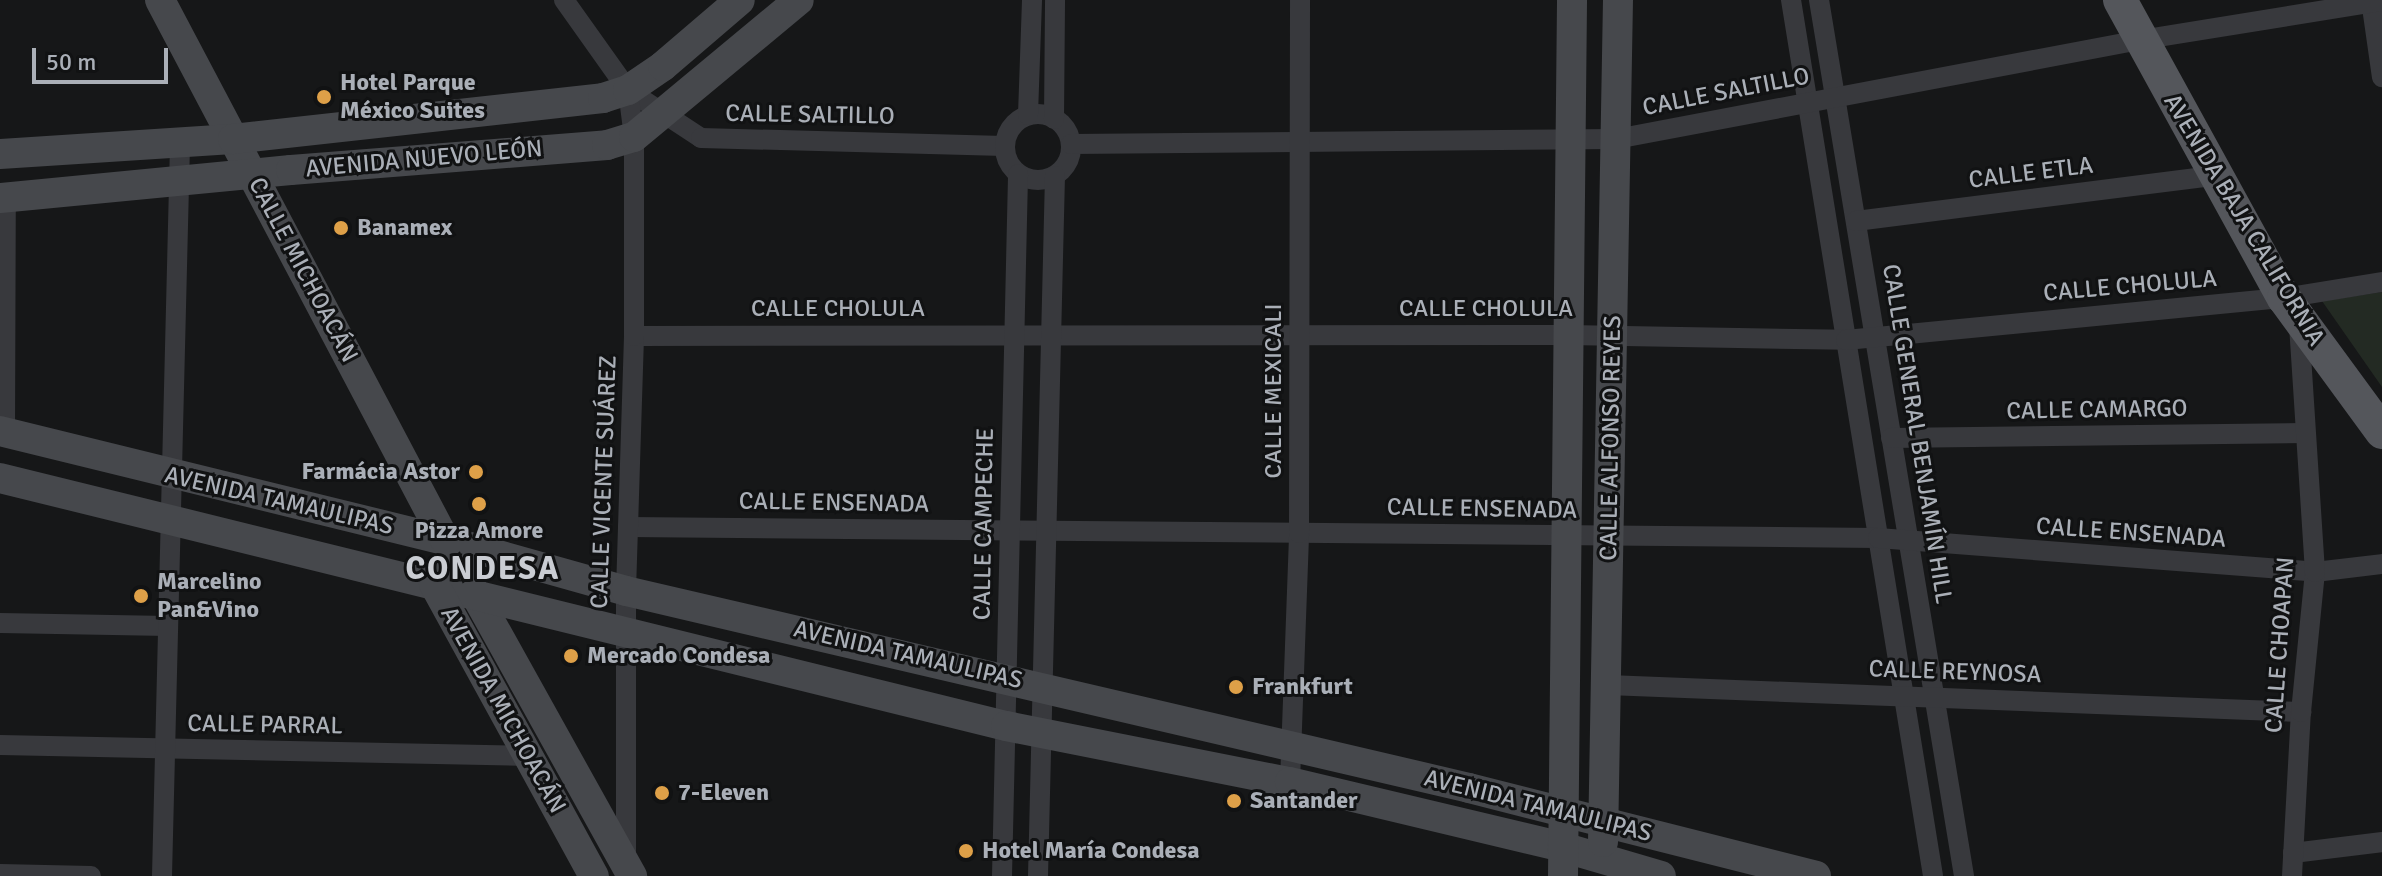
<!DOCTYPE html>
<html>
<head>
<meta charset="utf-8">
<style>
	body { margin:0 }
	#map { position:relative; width:2382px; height:876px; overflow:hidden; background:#161718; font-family:Signika,sans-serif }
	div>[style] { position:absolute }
	.green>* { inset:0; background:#232a23 }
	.street>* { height:20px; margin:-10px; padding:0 10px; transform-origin:10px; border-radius:10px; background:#38393d }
	.street>.ring { margin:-10px; padding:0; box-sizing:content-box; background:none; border:20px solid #38393d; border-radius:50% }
	.secondary>* { height:30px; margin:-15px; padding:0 15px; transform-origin:15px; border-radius:15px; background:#46484c }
	.primary>* { height:34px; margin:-17px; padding:0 17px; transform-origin:17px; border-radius:17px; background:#54565b }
	.dots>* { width:22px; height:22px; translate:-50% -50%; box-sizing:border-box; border:4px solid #111213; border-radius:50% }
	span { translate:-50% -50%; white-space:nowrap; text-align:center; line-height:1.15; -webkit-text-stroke:6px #111213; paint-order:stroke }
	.poi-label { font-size:24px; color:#aaafb7; font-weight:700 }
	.left { translate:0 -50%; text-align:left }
	.right { translate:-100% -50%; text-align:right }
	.street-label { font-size:24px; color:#aaafb7 }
	.district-label { font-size:32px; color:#cacdd3; font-weight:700; letter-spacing:2px }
	.scale { position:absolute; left:32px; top:48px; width:136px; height:36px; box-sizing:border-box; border:4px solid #aaafb7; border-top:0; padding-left:10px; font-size:24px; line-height:28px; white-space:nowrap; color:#aaafb7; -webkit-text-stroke:6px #111213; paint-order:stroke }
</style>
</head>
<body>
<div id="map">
	<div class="green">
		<i style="clip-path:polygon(2382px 292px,2382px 387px,2322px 301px)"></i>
	</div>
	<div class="street">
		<i style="left:564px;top:0;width:110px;rotate:54.6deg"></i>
		<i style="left:628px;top:90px;width:87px;rotate:33.3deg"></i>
		<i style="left:701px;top:138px;width:303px;rotate:1.5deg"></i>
		<i style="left:1791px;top:0;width:887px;rotate:80.79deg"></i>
		<i style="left:1819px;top:0;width:888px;rotate:80.6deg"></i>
		<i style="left:2371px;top:0;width:78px;rotate:81.9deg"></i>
		<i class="ring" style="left:1005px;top:114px;width:46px;height:46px"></i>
		<i style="left:1028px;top:115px;width:115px;rotate:-88deg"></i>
		<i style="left:1054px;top:119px;width:119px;rotate:-89.5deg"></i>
		<i style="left:1071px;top:144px;width:545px;rotate:-0.53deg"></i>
		<i style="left:1616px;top:139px;width:533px;rotate:-10.7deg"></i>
		<i style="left:2140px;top:40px;width:245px;rotate:-9.2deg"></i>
		<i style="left:1856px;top:221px;width:361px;rotate:-7.2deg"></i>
		<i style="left:634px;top:336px;width:934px;rotate:-0.06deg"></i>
		<i style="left:1568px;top:335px;width:278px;rotate:1deg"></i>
		<i style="left:1846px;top:340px;width:440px;rotate:-5.5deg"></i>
		<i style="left:2284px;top:298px;width:99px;rotate:-9.3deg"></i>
		<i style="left:5px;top:432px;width:234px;rotate:-89.8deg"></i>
		<i style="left:1891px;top:438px;width:413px;rotate:-0.7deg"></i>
		<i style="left:628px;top:527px;width:1250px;rotate:0.5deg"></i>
		<i style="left:1878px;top:538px;width:438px;rotate:4.4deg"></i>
		<i style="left:2315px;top:572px;width:67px;rotate:-6.8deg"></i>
		<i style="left:0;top:623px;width:168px;rotate:1deg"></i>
		<i style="left:1608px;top:685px;width:694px;rotate:2.23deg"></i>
		<i style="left:0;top:745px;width:528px;rotate:1.19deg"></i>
		<i style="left:1290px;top:782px;width:249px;rotate:-87.9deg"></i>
		<i style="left:1299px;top:533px;width:533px;rotate:-89.89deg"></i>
		<i style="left:2293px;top:853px;width:90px;rotate:-7deg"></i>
		<i style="left:626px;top:860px;width:269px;rotate:-90deg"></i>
		<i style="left:626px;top:591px;width:255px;rotate:-88.2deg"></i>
		<i style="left:634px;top:336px;width:199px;rotate:-90deg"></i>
		<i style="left:634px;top:137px;width:47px;rotate:-97.3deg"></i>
		<i style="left:0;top:874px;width:91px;rotate:1.3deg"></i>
		<i style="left:162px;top:876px;width:733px;rotate:-88.59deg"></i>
		<i style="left:1002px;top:876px;width:702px;rotate:-88.69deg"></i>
		<i style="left:1038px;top:876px;width:700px;rotate:-88.61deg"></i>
		<i style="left:2292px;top:876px;width:164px;rotate:-86.9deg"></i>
		<i style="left:2301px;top:712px;width:141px;rotate:-84.3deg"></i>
		<i style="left:2315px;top:572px;width:251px;rotate:-93.7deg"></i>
	</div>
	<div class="secondary">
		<i style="left:160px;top:0;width:611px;rotate:62.18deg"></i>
		<i style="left:445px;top:540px;width:385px;rotate:60.9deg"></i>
		<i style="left:0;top:154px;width:233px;rotate:-3.7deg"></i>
		<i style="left:233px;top:139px;width:372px;rotate:-6.3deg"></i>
		<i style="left:603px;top:98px;width:26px;rotate:-18deg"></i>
		<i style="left:628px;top:90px;width:42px;rotate:-34.4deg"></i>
		<i style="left:663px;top:66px;width:101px;rotate:-40.6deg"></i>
		<i style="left:0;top:198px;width:292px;rotate:-5.5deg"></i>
		<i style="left:291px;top:170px;width:317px;rotate:-4.5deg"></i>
		<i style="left:607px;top:145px;width:28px;rotate:-17deg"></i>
		<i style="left:634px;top:137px;width:214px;rotate:-39.7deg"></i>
		<i style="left:0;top:431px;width:458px;rotate:13.8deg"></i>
		<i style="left:445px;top:540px;width:188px;rotate:15.7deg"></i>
		<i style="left:626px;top:591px;width:866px;rotate:13.15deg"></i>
		<i style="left:1469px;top:788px;width:358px;rotate:14.2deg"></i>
		<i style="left:0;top:478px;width:1036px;rotate:13.85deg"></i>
		<i style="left:1006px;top:726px;width:289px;rotate:11.2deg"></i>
		<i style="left:1290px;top:782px;width:280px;rotate:13.4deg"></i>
		<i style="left:1562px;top:847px;width:103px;rotate:16.3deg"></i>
		<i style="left:436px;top:573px;width:11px;rotate:100deg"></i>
		<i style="left:434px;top:584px;width:333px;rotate:61.3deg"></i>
		<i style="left:1603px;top:842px;width:842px;rotate:-88.98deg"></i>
		<i style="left:1563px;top:876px;width:876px;rotate:-89.41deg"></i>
	</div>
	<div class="primary">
		<i style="left:2120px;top:0;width:340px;rotate:61.2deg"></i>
		<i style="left:2284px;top:298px;width:166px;rotate:53.8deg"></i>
	</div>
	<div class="dots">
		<i style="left:324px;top:97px;background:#dea048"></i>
		<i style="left:341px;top:228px;background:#dea048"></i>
		<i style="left:476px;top:472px;background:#dea048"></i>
		<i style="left:479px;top:504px;background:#dea048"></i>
		<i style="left:141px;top:596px;background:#dea048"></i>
		<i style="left:571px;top:656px;background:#dea048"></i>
		<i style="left:1236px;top:687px;background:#dea048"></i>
		<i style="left:662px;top:793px;background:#dea048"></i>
		<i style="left:1234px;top:801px;background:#dea048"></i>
		<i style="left:966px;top:851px;background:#dea048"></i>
	</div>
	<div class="poi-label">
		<span class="left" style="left:340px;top:97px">Hotel Parque<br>México Suites</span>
		<span class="left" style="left:357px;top:228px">Banamex</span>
		<span class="right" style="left:460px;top:472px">Farmácia Astor</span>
		<span style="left:479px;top:531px">Pizza Amore</span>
		<span class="left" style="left:157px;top:596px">Marcelino<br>Pan&amp;Vino</span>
		<span class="left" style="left:587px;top:656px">Mercado Condesa</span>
		<span class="left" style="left:1252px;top:687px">Frankfurt</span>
		<span class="left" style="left:678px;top:793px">7-Eleven</span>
		<span class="left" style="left:1250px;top:801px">Santander</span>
		<span class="left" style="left:982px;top:851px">Hotel María Condesa</span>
	</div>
	<div class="street-label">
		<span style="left:1726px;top:92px;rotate:-11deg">CALLE SALTILLO</span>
		<span style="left:810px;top:115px;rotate:1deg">CALLE SALTILLO</span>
		<span style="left:424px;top:159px;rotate:-5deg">AVENIDA NUEVO LEÓN</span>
		<span style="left:2031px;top:173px;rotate:-7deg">CALLE ETLA</span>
		<span style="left:2244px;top:220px;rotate:59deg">AVENIDA BAJA CALIFORNIA</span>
		<span style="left:303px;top:270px;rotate:62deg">CALLE MICHOACÁN</span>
		<span style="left:2130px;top:286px;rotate:-5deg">CALLE CHOLULA</span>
		<span style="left:838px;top:309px">CALLE CHOLULA</span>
		<span style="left:1486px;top:309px">CALLE CHOLULA</span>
		<span style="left:1274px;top:391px;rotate:-90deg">CALLE MEXICALI</span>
		<span style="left:2097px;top:410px;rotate:-1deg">CALLE CAMARGO</span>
		<span style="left:1917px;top:434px;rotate:81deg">CALLE GENERAL BENJAMÍN HILL</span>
		<span style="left:1611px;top:438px;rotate:-89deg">CALLE ALFONSO REYES</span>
		<span style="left:604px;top:482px;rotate:-88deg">CALLE VICENTE SUÁREZ</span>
		<span style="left:279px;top:501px;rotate:13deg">AVENIDA TAMAULIPAS</span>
		<span style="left:834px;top:503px;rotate:1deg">CALLE ENSENADA</span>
		<span style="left:1482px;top:509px;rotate:1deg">CALLE ENSENADA</span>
		<span style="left:984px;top:524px;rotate:-89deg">CALLE CAMPECHE</span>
		<span style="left:2131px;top:533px;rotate:4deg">CALLE ENSENADA</span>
		<span style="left:2280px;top:645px;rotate:-86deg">CALLE CHOAPAN</span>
		<span style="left:908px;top:655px;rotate:13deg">AVENIDA TAMAULIPAS</span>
		<span style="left:1955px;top:672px;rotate:2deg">CALLE REYNOSA</span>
		<span style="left:503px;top:710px;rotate:61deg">AVENIDA MICHOACÁN</span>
		<span style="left:265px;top:725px;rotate:1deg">CALLE PARRAL</span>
		<span style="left:1538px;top:806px;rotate:14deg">AVENIDA TAMAULIPAS</span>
	</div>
	<div class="district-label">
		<span style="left:483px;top:569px">CONDESA</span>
	</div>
	<div class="scale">50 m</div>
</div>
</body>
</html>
